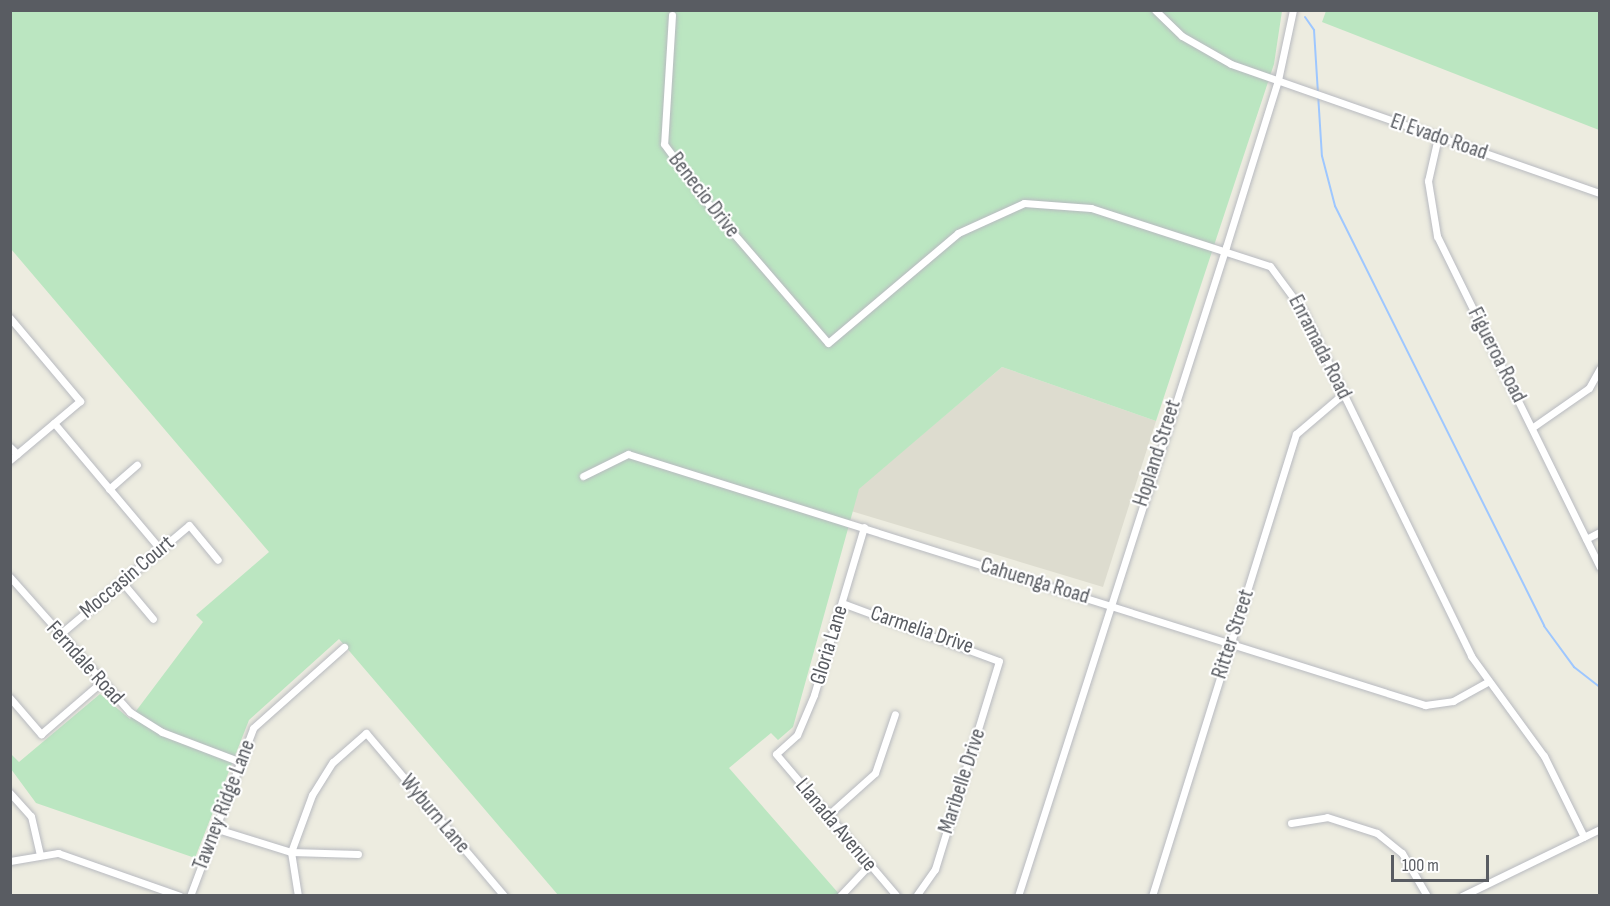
<!DOCTYPE html>
<html>
<head>
<meta charset="utf-8">
<style>
	body { margin:0 }
	#map { position:relative; width:1610px; height:906px; overflow:hidden; background:#edece0; font-family:"Sofia Sans Condensed",sans-serif }
	div>[style] { position:absolute }
	.education>* { inset:0; background:#dddccf }
	.green>* { inset:0; background:#bbe6c1 }
	.stream>* { height:2px; margin:-1px; padding:0 1px; transform-origin:1px; border-radius:1px; background:#9ec7ff }
	.roads { filter:drop-shadow(0 0 2px #b8bac0) drop-shadow(0 0 2px #b8bac0) }
	.minor>* { height:7px; margin:-3.5px; padding:0 3.5px; transform-origin:3.5px; border-radius:3.5px; background:#fff }
	span { translate:-50% -50%; white-space:nowrap; text-align:center; line-height:1.15; -webkit-text-stroke:4.5px #fff; paint-order:stroke }
	.street-label { font-size:22px; color:#595c62 }
	.frame { position:absolute; inset:0; border:12px solid #595c62; pointer-events:none }
	.scale { position:absolute; left:1391px; top:855px; width:98px; height:27px; box-sizing:border-box; border:3px solid #595c62; border-top:0; padding-left:8px; font-size:18px; line-height:21px; white-space:nowrap; color:#595c62; -webkit-text-stroke:4px #fff; paint-order:stroke }
</style>
</head>
<body>
<div id="map">
	<div class="education">
		<i style="clip-path:polygon(1002px 367px,1156px 421px,1103px 587px,851px 511px,859px 488px)"></i>
	</div>
	<div class="green">
		<i style="clip-path:polygon(11px 11px,1282px 11px,1274px 64px,1156px 421px,1002px 367px,859px 489px,793px 727px,778px 740px,771px 733px,729px 768px,840px 895px,558px 895px,339px 639px,249px 720px,195px 858px,36px 803px,11px 769px,10px 753px,19px 762px,100px 694px,130px 719px,203px 622px,196px 615px,269px 552px,11px 249px)"></i>
		<i style="clip-path:polygon(1326px 11px,1599px 11px,1599px 130px,1322px 22px)"></i>
	</div>
	<div class="stream">
		<i style="left:1305px;top:17px;width:16px;rotate:55deg"></i>
		<i style="left:1314px;top:30px;width:126px;rotate:86.4deg"></i>
		<i style="left:1322px;top:156px;width:52px;rotate:75.4deg"></i>
		<i style="left:1335px;top:206px;width:469px;rotate:63.5deg"></i>
		<i style="left:1544px;top:626px;width:51px;rotate:53.8deg"></i>
		<i style="left:1574px;top:667px;width:33px;rotate:38deg"></i>
	</div>
	<div class="roads">
		<div class="minor">
			<i style="left:1155px;top:10px;width:37px;rotate:44deg"></i>
			<i style="left:1182px;top:36px;width:56px;rotate:29.7deg"></i>
			<i style="left:1231px;top:64px;width:391px;rotate:19.3deg"></i>
			<i style="left:672px;top:15px;width:129px;rotate:93.5deg"></i>
			<i style="left:664px;top:144px;width:76px;rotate:53.6deg"></i>
			<i style="left:709px;top:205px;width:182px;rotate:49.2deg"></i>
			<i style="left:828px;top:343px;width:170px;rotate:-40.2deg"></i>
			<i style="left:958px;top:233px;width:72px;rotate:-24.4deg"></i>
			<i style="left:1024px;top:203px;width:67px;rotate:4.3deg"></i>
			<i style="left:1091px;top:208px;width:188px;rotate:18deg"></i>
			<i style="left:1270px;top:266px;width:56px;rotate:53.7deg"></i>
			<i style="left:1303px;top:311px;width:384px;rotate:64deg"></i>
			<i style="left:1471px;top:656px;width:124px;rotate:53.9deg"></i>
			<i style="left:1544px;top:756px;width:90px;rotate:63.7deg"></i>
			<i style="left:1438px;top:137px;width:45px;rotate:102.8deg"></i>
			<i style="left:1428px;top:181px;width:56px;rotate:80.7deg"></i>
			<i style="left:1437px;top:236px;width:369px;rotate:63.8deg"></i>
			<i style="left:10px;top:318px;width:109px;rotate:49.9deg"></i>
			<i style="left:80px;top:401px;width:92px;rotate:139.9deg"></i>
			<i style="left:54px;top:423px;width:165px;rotate:49.9deg"></i>
			<i style="left:1533px;top:427px;width:68px;rotate:-34.9deg"></i>
			<i style="left:1589px;top:388px;width:23px;rotate:-61deg"></i>
			<i style="left:10px;top:447px;width:10px;rotate:45deg"></i>
			<i style="left:583px;top:476px;width:50px;rotate:-26.1deg"></i>
			<i style="left:628px;top:454px;width:836px;rotate:17.48deg"></i>
			<i style="left:1425px;top:705px;width:28px;rotate:-8deg"></i>
			<i style="left:1453px;top:701px;width:39px;rotate:-29deg"></i>
			<i style="left:109px;top:489px;width:37px;rotate:-41deg"></i>
			<i style="left:864px;top:527px;width:175px;rotate:106.6deg"></i>
			<i style="left:814px;top:695px;width:43px;rotate:113deg"></i>
			<i style="left:797px;top:735px;width:28px;rotate:138deg"></i>
			<i style="left:776px;top:754px;width:187px;rotate:49.6deg"></i>
			<i style="left:1586px;top:539px;width:16px;rotate:-27deg"></i>
			<i style="left:10px;top:577px;width:181px;rotate:48.4deg"></i>
			<i style="left:130px;top:712px;width:38px;rotate:32deg"></i>
			<i style="left:162px;top:732px;width:81px;rotate:20.9deg"></i>
			<i style="left:122px;top:582px;width:48px;rotate:50deg"></i>
			<i style="left:842px;top:603px;width:167px;rotate:20.3deg"></i>
			<i style="left:999px;top:661px;width:218px;rotate:107.1deg"></i>
			<i style="left:935px;top:869px;width:33px;rotate:125deg"></i>
			<i style="left:59px;top:635px;width:170px;rotate:-40.2deg"></i>
			<i style="left:189px;top:525px;width:45px;rotate:50.4deg"></i>
			<i style="left:10px;top:698px;width:48px;rotate:49.3deg"></i>
			<i style="left:41px;top:734px;width:78px;rotate:-40.8deg"></i>
			<i style="left:10px;top:793px;width:31px;rotate:48deg"></i>
			<i style="left:31px;top:816px;width:39px;rotate:77deg"></i>
			<i style="left:828px;top:815px;width:63px;rotate:-41.8deg"></i>
			<i style="left:875px;top:773px;width:62px;rotate:-71.3deg"></i>
			<i style="left:1291px;top:823px;width:36px;rotate:-9deg"></i>
			<i style="left:1327px;top:817px;width:52px;rotate:17.7deg"></i>
			<i style="left:1377px;top:833px;width:32px;rotate:39deg"></i>
			<i style="left:1402px;top:853px;width:50px;rotate:59.8deg"></i>
			<i style="left:214px;top:828px;width:81px;rotate:17.3deg"></i>
			<i style="left:291px;top:852px;width:67px;rotate:1.7deg"></i>
			<i style="left:10px;top:861px;width:49px;rotate:-9.5deg"></i>
			<i style="left:58px;top:853px;width:129px;rotate:19.4deg"></i>
			<i style="left:190px;top:896px;width:179px;rotate:-69.4deg"></i>
			<i style="left:253px;top:728px;width:122px;rotate:-41.7deg"></i>
			<i style="left:298px;top:896px;width:45px;rotate:-99deg"></i>
			<i style="left:291px;top:852px;width:61px;rotate:-69.8deg"></i>
			<i style="left:312px;top:795px;width:39px;rotate:-58deg"></i>
			<i style="left:333px;top:762px;width:44px;rotate:-41.3deg"></i>
			<i style="left:366px;top:733px;width:214px;rotate:49.7deg"></i>
			<i style="left:840px;top:896px;width:44px;rotate:-46.8deg"></i>
			<i style="left:1018px;top:896px;width:682px;rotate:-72.23deg"></i>
			<i style="left:1226px;top:247px;width:175px;rotate:-72.7deg"></i>
			<i style="left:1278px;top:80px;width:72px;rotate:-77.9deg"></i>
			<i style="left:1152px;top:896px;width:484px;rotate:-72.7deg"></i>
			<i style="left:1296px;top:434px;width:63px;rotate:-40.5deg"></i>
			<i style="left:1462px;top:896px;width:153px;rotate:-25.9deg"></i>
		</div>
	</div>
	<div class="street-label">
		<span style="left:1439px;top:137px;rotate:19deg">El Evado Road</span>
		<span style="left:704px;top:195px;rotate:52deg">Benecio Drive</span>
		<span style="left:1320px;top:347px;rotate:63deg">Enramada Road</span>
		<span style="left:1497px;top:355px;rotate:63deg">Figueroa Road</span>
		<span style="left:1157px;top:453px;rotate:-72deg">Hopland Street</span>
		<span style="left:127px;top:577px;rotate:-40deg">Moccasin Court</span>
		<span style="left:1035px;top:581px;rotate:17deg">Cahuenga Road</span>
		<span style="left:922px;top:630px;rotate:19deg">Carmelia Drive</span>
		<span style="left:1233px;top:634px;rotate:-72deg">Ritter Street</span>
		<span style="left:829px;top:645px;rotate:-73deg">Gloria Lane</span>
		<span style="left:85px;top:663px;rotate:48deg">Ferndale Road</span>
		<span style="left:962px;top:781px;rotate:-72deg">Maribelle Drive</span>
		<span style="left:224px;top:805px;rotate:-69deg">Tawney Ridge Lane</span>
		<span style="left:435px;top:814px;rotate:50deg">Wyburn Lane</span>
		<span style="left:836px;top:825px;rotate:50deg">Llanada Avenue</span>
	</div>
	<div class="frame"></div>
	<div class="scale">100 m</div>
</div>
</body>
</html>
